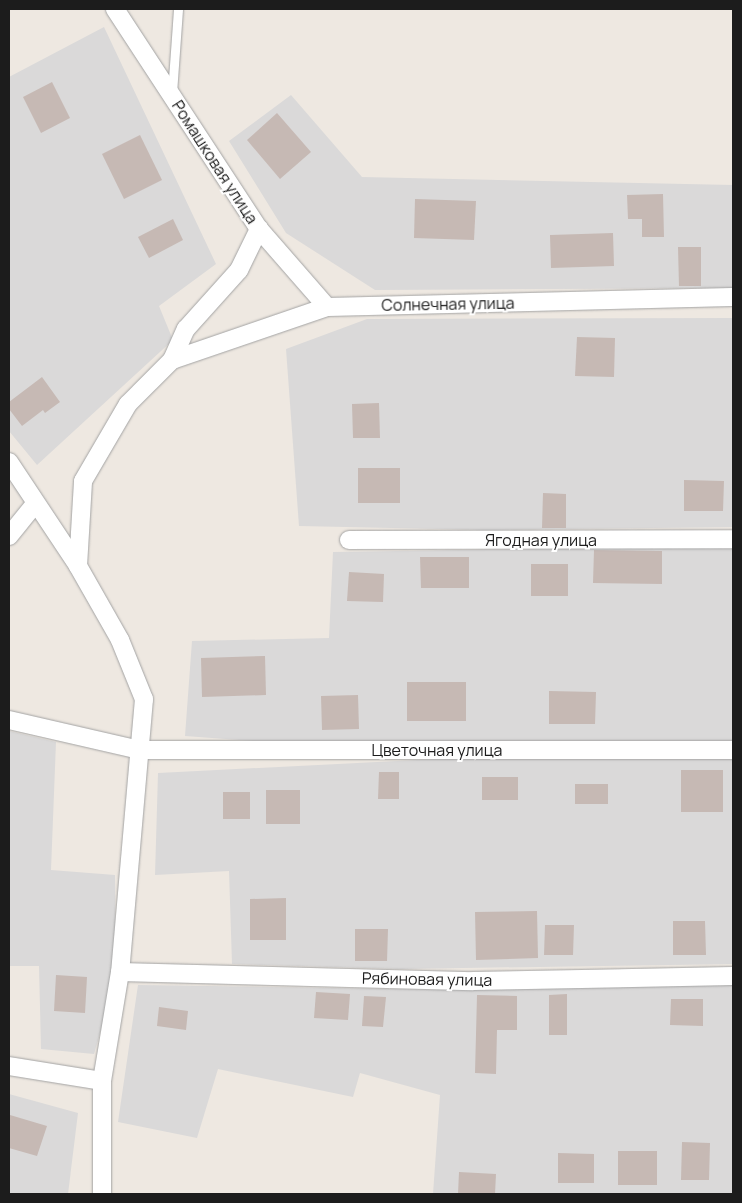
<!DOCTYPE html>
<html>
<head>
<meta charset="utf-8">
<style>
	body { margin:0 }
	#map { position:relative; width:742px; height:1203px; overflow:hidden; background:#eee8e1; font-family:Manrope,sans-serif }
	div>[style] { position:absolute }
	.residential>* { inset:0; background:#dad9d9 }
	.building>* { inset:0; background:#c6b9b4 }
	.roads { filter:drop-shadow(0 0 1px #a3a3a3) drop-shadow(0 0 1px #a3a3a3) }
	.lane>* { height:9px; margin:-4.5px; padding:0 4.5px; transform-origin:4.5px; border-radius:4.5px; background:#fff }
	.street>* { height:18px; margin:-9px; padding:0 9px; transform-origin:9px; border-radius:9px; background:#fff }
	span { translate:-50% -50%; white-space:nowrap; text-align:center; line-height:1.15; -webkit-text-stroke:4px #fff; paint-order:stroke }
	.street-label { font-size:16px; color:#1c1c1c }
	.frame { position:absolute; inset:0; border:10px solid #1c1c1c; pointer-events:none }
</style>
</head>
<body>
<div id="map">
	<div class="residential">
		<i style="clip-path:polygon(104px 27px,216px 264px,159px 306px,173px 340px,37px 465px,9px 431px,9px 77px)"></i>
		<i style="clip-path:polygon(291px 95px,362px 177px,733px 185px,733px 288px,375px 290px,286px 233px,229px 141px)"></i>
		<i style="clip-path:polygon(733px 318px,733px 527px,487px 530px,299px 526px,286px 349px,367px 319px)"></i>
		<i style="clip-path:polygon(733px 546px,733px 743px,307px 745px,185px 736px,192px 641px,329px 638px,333px 552px)"></i>
		<i style="clip-path:polygon(9px 731px,56px 742px,51px 870px,115px 875px,116px 978px,94px 1054px,41px 1049px,39px 966px,9px 966px)"></i>
		<i style="clip-path:polygon(733px 758px,733px 964px,401px 969px,232px 964px,229px 871px,155px 875px,158px 773px,437px 759px)"></i>
		<i style="clip-path:polygon(138px 985px,461px 990px,733px 985px,733px 1193px,433px 1194px,440px 1095px,360px 1073px,353px 1097px,218px 1069px,197px 1138px,118px 1122px)"></i>
		<i style="clip-path:polygon(9px 1094px,78px 1113px,68px 1194px,9px 1194px)"></i>
	</div>
	<div class="building">
		<i style="clip-path:polygon(52px 82px,70px 118px,41px 133px,23px 97px)"></i>
		<i style="clip-path:polygon(277px 113px,311px 152px,280px 179px,247px 140px)"></i>
		<i style="clip-path:polygon(140px 135px,162px 180px,124px 199px,102px 154px)"></i>
		<i style="clip-path:polygon(663px 194px,664px 237px,642px 237px,642px 219px,628px 219px,627px 195px)"></i>
		<i style="clip-path:polygon(415px 199px,476px 201px,474px 240px,414px 238px)"></i>
		<i style="clip-path:polygon(173px 219px,183px 240px,149px 258px,138px 237px)"></i>
		<i style="clip-path:polygon(613px 233px,614px 266px,551px 268px,550px 235px)"></i>
		<i style="clip-path:polygon(678px 247px,701px 247px,701px 286px,679px 286px)"></i>
		<i style="clip-path:polygon(577px 337px,615px 338px,614px 377px,575px 376px)"></i>
		<i style="clip-path:polygon(42px 377px,60px 402px,45px 413px,43px 410px,22px 426px,9px 409px,9px 402px)"></i>
		<i style="clip-path:polygon(379px 403px,380px 438px,353px 438px,352px 404px)"></i>
		<i style="clip-path:polygon(358px 468px,400px 468px,400px 503px,358px 503px)"></i>
		<i style="clip-path:polygon(684px 480px,724px 481px,723px 511px,684px 511px)"></i>
		<i style="clip-path:polygon(543px 493px,566px 494px,566px 528px,542px 528px)"></i>
		<i style="clip-path:polygon(594px 550px,662px 551px,662px 584px,593px 583px)"></i>
		<i style="clip-path:polygon(420px 557px,469px 557px,469px 588px,421px 588px)"></i>
		<i style="clip-path:polygon(531px 564px,568px 564px,568px 596px,531px 596px)"></i>
		<i style="clip-path:polygon(349px 572px,384px 574px,383px 602px,347px 601px)"></i>
		<i style="clip-path:polygon(265px 656px,266px 695px,202px 697px,201px 658px)"></i>
		<i style="clip-path:polygon(407px 682px,466px 682px,466px 721px,407px 721px)"></i>
		<i style="clip-path:polygon(549px 691px,596px 692px,595px 724px,549px 724px)"></i>
		<i style="clip-path:polygon(358px 695px,359px 729px,322px 730px,321px 696px)"></i>
		<i style="clip-path:polygon(681px 770px,723px 770px,723px 812px,681px 812px)"></i>
		<i style="clip-path:polygon(379px 772px,399px 772px,399px 799px,378px 799px)"></i>
		<i style="clip-path:polygon(482px 777px,518px 777px,518px 800px,482px 800px)"></i>
		<i style="clip-path:polygon(575px 784px,608px 784px,608px 804px,575px 804px)"></i>
		<i style="clip-path:polygon(266px 790px,300px 790px,300px 824px,266px 824px)"></i>
		<i style="clip-path:polygon(223px 792px,250px 792px,250px 819px,223px 819px)"></i>
		<i style="clip-path:polygon(286px 898px,286px 940px,250px 940px,250px 899px)"></i>
		<i style="clip-path:polygon(537px 911px,538px 958px,476px 960px,475px 912px)"></i>
		<i style="clip-path:polygon(673px 921px,705px 921px,706px 955px,673px 955px)"></i>
		<i style="clip-path:polygon(545px 925px,574px 925px,573px 955px,544px 955px)"></i>
		<i style="clip-path:polygon(355px 929px,388px 929px,387px 961px,355px 961px)"></i>
		<i style="clip-path:polygon(56px 975px,87px 977px,85px 1013px,54px 1011px)"></i>
		<i style="clip-path:polygon(316px 992px,350px 994px,348px 1020px,314px 1018px)"></i>
		<i style="clip-path:polygon(567px 994px,567px 1035px,549px 1035px,549px 995px)"></i>
		<i style="clip-path:polygon(477px 995px,517px 996px,517px 1030px,497px 1030px,496px 1074px,475px 1073px)"></i>
		<i style="clip-path:polygon(364px 996px,386px 997px,383px 1027px,362px 1026px)"></i>
		<i style="clip-path:polygon(671px 999px,703px 999px,703px 1026px,670px 1025px)"></i>
		<i style="clip-path:polygon(159px 1007px,188px 1011px,186px 1030px,157px 1026px)"></i>
		<i style="clip-path:polygon(10px 1115px,47px 1126px,37px 1156px,9px 1148px)"></i>
		<i style="clip-path:polygon(682px 1142px,710px 1143px,709px 1180px,681px 1180px)"></i>
		<i style="clip-path:polygon(618px 1151px,657px 1151px,657px 1185px,618px 1185px)"></i>
		<i style="clip-path:polygon(558px 1153px,594px 1154px,594px 1183px,558px 1183px)"></i>
		<i style="clip-path:polygon(459px 1172px,496px 1174px,495px 1194px,458px 1194px)"></i>
	</div>
	<div class="roads">
		<div class="lane">
			<i style="left:172px;top:93px;width:84px;rotate:-85.9deg"></i>
		</div>
		<div class="street">
			<i style="left:115px;top:9px;width:263px;rotate:56.8deg"></i>
			<i style="left:259px;top:229px;width:103px;rotate:48.9deg"></i>
			<i style="left:172px;top:360px;width:164px;rotate:-18.9deg"></i>
			<i style="left:327px;top:307px;width:406px;rotate:-1.4deg"></i>
			<i style="left:9px;top:462px;width:125px;rotate:56.4deg"></i>
			<i style="left:78px;top:566px;width:85px;rotate:60.4deg"></i>
			<i style="left:120px;top:640px;width:64px;rotate:67.9deg"></i>
			<i style="left:144px;top:699px;width:274px;rotate:95deg"></i>
			<i style="left:120px;top:972px;width:110px;rotate:99.4deg"></i>
			<i style="left:102px;top:1081px;width:113px;rotate:90deg"></i>
			<i style="left:9px;top:536px;width:41px;rotate:-50.9deg"></i>
			<i style="left:349px;top:540px;width:384px;rotate:-0.1deg"></i>
			<i style="left:78px;top:566px;width:85px;rotate:-86.6deg"></i>
			<i style="left:83px;top:481px;width:89px;rotate:-59.7deg"></i>
			<i style="left:128px;top:404px;width:62px;rotate:-45deg"></i>
			<i style="left:172px;top:360px;width:34px;rotate:-66deg"></i>
			<i style="left:186px;top:329px;width:79px;rotate:-48.1deg"></i>
			<i style="left:239px;top:270px;width:46px;rotate:-64deg"></i>
			<i style="left:9px;top:720px;width:134px;rotate:12.9deg"></i>
			<i style="left:140px;top:750px;width:593px"></i>
			<i style="left:120px;top:972px;width:353px;rotate:1.5deg"></i>
			<i style="left:473px;top:981px;width:260px;rotate:-1.1deg"></i>
			<i style="left:9px;top:1066px;width:94px;rotate:9.2deg"></i>
		</div>
	</div>
	<div class="street-label">
		<span style="left:215px;top:162px;rotate:57deg">Ромашковая улица</span>
		<span style="left:448px;top:304px;rotate:-1deg">Солнечная улица</span>
		<span style="left:541px;top:540px">Ягодная улица</span>
		<span style="left:437px;top:750px">Цветочная улица</span>
		<span style="left:427px;top:979px;rotate:1deg">Рябиновая улица</span>
	</div>
	<div class="frame"></div>
</div>
</body>
</html>
